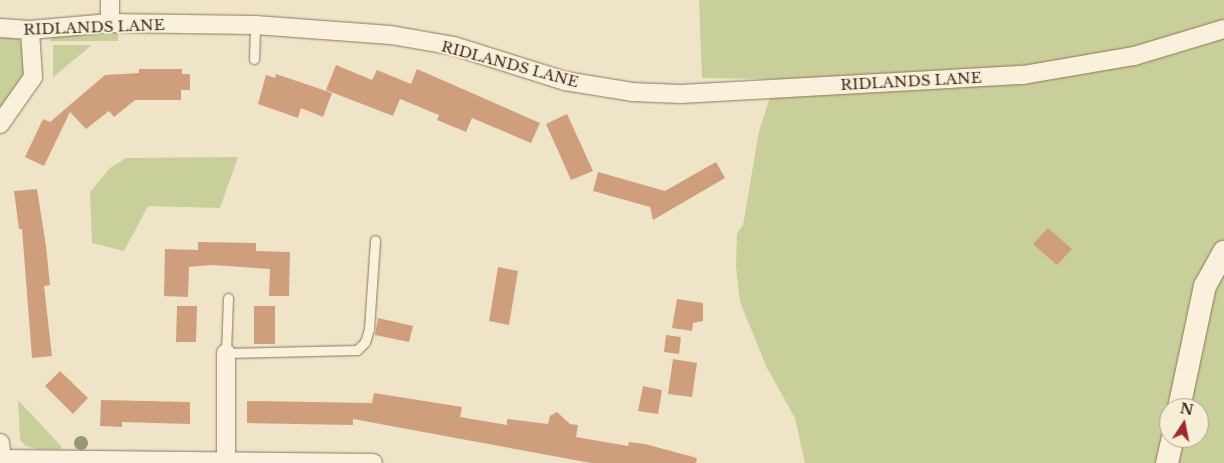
<!DOCTYPE html>
<html>
<head>
<meta charset="utf-8">
<style>
	body { margin:0 }
	#map { position:relative; width:1224px; height:463px; overflow:hidden; background:#f0e4c8; font-family:"Libre Baskerville",serif }
	div>[style] { position:absolute }
	.green>* { inset:0; background:#c9cf9b }
	.building>* { inset:0; background:#cf9f7d }
	.roads { filter:drop-shadow(0 0 1px #8d765c) drop-shadow(0 0 1px #8d765c) }
	.service>* { height:9px; margin:-4.5px; padding:0 4.5px; transform-origin:4.5px; border-radius:4.5px; background:#faf1dc }
	.minor>* { height:18px; margin:-9px; padding:0 9px; transform-origin:9px; border-radius:9px; background:#faf1dc }
	.tertiary>* { height:22px; margin:-11px; padding:0 11px; transform-origin:11px; border-radius:11px; background:#faf1dc }
	.trees>* { width:14px; height:14px; margin:-7px; border-radius:50%; background:#96986f }
	span { translate:-50% -50%; white-space:nowrap; text-align:center; line-height:1.15; -webkit-text-stroke:4px #f7eed8; paint-order:stroke }
	.street-label { font-size:15px; color:#3d2e20 }
	.north { position:absolute; left:1159px; top:398px; width:50px; height:50px; box-sizing:border-box; background:#f7eed8; border:1px solid #ada18e; border-radius:50%; rotate:11deg; font-size:14px; font-weight:700; line-height:20px; text-align:center; color:#3d2e20 }
	.north::after { content:''; display:block; margin:auto; width:18px; height:22px; background:#9e2a2b; clip-path:polygon(50% 0,100% 100%,50% 72%,0 100%) }
</style>
</head>
<body>
<div id="map">
	<div class="green">
		<i style="clip-path:polygon(evenodd,699px 0,1224px 0,1224px 463px,805px 463px,795px 418px,766px 366px,740px 302px,736px 267px,737px 233px,743px 225px,759px 131px,776px 79px,702px 78px,699px 0,1169px 408px,1199px 408px,1199px 438px,1169px 438px,1169px 408px)"></i>
		<i style="clip-path:polygon(118px 30px,118px 41px,50px 41px,51px 38px,65px 32px)"></i>
		<i style="clip-path:polygon(0 36px,16px 36px,23px 45px,26px 76px,0 116px)"></i>
		<i style="clip-path:polygon(53px 45px,92px 45px,53px 77px)"></i>
		<i style="clip-path:polygon(238px 157px,220px 208px,148px 206px,124px 251px,92px 243px,90px 192px,110px 168px,126px 158px)"></i>
		<i style="clip-path:polygon(18px 400px,61px 446px,61px 449px,37px 449px,26px 446px,20px 440px)"></i>
	</div>
	<div class="building">
		<i style="clip-path:polygon(336px 65px,372px 80px,377px 70px,411px 84px,417px 69px,540px 123px,531px 143px,472px 118px,466px 132px,437px 120px,439px 115px,400px 99px,393px 116px,326px 90px)"></i>
		<i style="clip-path:polygon(139px 69px,182px 69px,182px 74px,190px 74px,190px 90px,181px 90px,181px 100px,135px 100px,114px 117px,109px 111px,86px 129px,70px 112px,44px 166px,25px 157px,43px 119px,50px 122px,105px 75px,139px 73px)"></i>
		<i style="clip-path:polygon(276px 74px,332px 93px,323px 117px,301px 108px,298px 118px,258px 104px,266px 75px,275px 78px)"></i>
		<i style="clip-path:polygon(567px 114px,593px 171px,571px 180px,546px 124px)"></i>
		<i style="clip-path:polygon(716px 162px,725px 178px,653px 220px,650px 207px,593px 191px,598px 172px,665px 191px)"></i>
		<i style="clip-path:polygon(37px 189px,46px 246px,50px 285px,44px 286px,52px 356px,32px 358px,22px 229px,19px 229px,14px 191px)"></i>
		<i style="clip-path:polygon(1048px 228px,1072px 249px,1057px 265px,1033px 244px)"></i>
		<i style="clip-path:polygon(198px 242px,256px 243px,256px 251px,290px 252px,289px 296px,269px 296px,270px 269px,212px 265px,189px 267px,188px 297px,164px 296px,165px 249px,198px 250px)"></i>
		<i style="clip-path:polygon(498px 267px,518px 271px,509px 325px,489px 321px)"></i>
		<i style="clip-path:polygon(677px 299px,703px 303px,703px 321px,693px 323px,692px 331px,672px 328px)"></i>
		<i style="clip-path:polygon(177px 306px,197px 306px,196px 342px,176px 342px)"></i>
		<i style="clip-path:polygon(254px 306px,275px 306px,275px 344px,254px 344px)"></i>
		<i style="clip-path:polygon(378px 318px,413px 326px,409px 342px,375px 335px)"></i>
		<i style="clip-path:polygon(666px 335px,681px 337px,679px 354px,664px 352px)"></i>
		<i style="clip-path:polygon(673px 359px,697px 363px,692px 397px,668px 394px)"></i>
		<i style="clip-path:polygon(60px 371px,88px 398px,73px 414px,45px 386px)"></i>
		<i style="clip-path:polygon(643px 386px,662px 390px,658px 414px,638px 411px)"></i>
		<i style="clip-path:polygon(374px 393px,462px 407px,460px 417px,507px 425px,507px 419px,548px 424px,550px 416px,557px 412px,570px 424px,578px 425px,576px 437px,628px 446px,629px 442px,645px 444px,697px 458px,696px 463px,591px 463px,353px 419px,353px 425px,247px 423px,247px 401px,372px 403px)"></i>
		<i style="clip-path:polygon(101px 400px,190px 402px,190px 424px,122px 422px,122px 427px,100px 426px)"></i>
	</div>
	<div class="roads">
		<div class="service">
			<i style="left:254px;top:59px;width:34px;rotate:-88deg"></i>
			<i style="left:228px;top:298px;width:55px;rotate:92.1deg"></i>
			<i style="left:226px;top:353px;width:131px;rotate:-1.3deg"></i>
			<i style="left:357px;top:350px;width:11px;rotate:-45deg"></i>
			<i style="left:365px;top:342px;width:14px;rotate:-73deg"></i>
			<i style="left:369px;top:329px;width:89px;rotate:-86.1deg"></i>
		</div>
		<div class="minor">
			<i style="left:110px;top:0;width:23px;rotate:90deg"></i>
			<i style="left:0;top:28px;width:30px;rotate:4deg"></i>
			<i style="left:30px;top:30px;width:80px;rotate:-5deg"></i>
			<i style="left:110px;top:23px;width:145px;rotate:0.8deg"></i>
			<i style="left:255px;top:25px;width:136px;rotate:4.2deg"></i>
			<i style="left:391px;top:35px;width:64px;rotate:9.9deg"></i>
			<i style="left:454px;top:46px;width:116px;rotate:17.5deg"></i>
			<i style="left:565px;top:81px;width:68px;rotate:9.3deg"></i>
			<i style="left:632px;top:92px;width:49px;rotate:2.3deg"></i>
			<i style="left:681px;top:94px;width:343px;rotate:-3.2deg"></i>
			<i style="left:1023px;top:75px;width:113px;rotate:-9.7deg"></i>
			<i style="left:1134px;top:56px;width:94px;rotate:-16.7deg"></i>
			<i style="left:0;top:124px;width:57px;rotate:-54.9deg"></i>
			<i style="left:33px;top:77px;width:47px;rotate:-93.7deg"></i>
			<i style="left:0;top:443px;width:20px;rotate:84deg"></i>
			<i style="left:2px;top:459px;width:371px;rotate:0.6deg"></i>
			<i style="left:226px;top:459px;width:106px;rotate:-90deg"></i>
		</div>
		<div class="tertiary">
			<i style="left:1179px;top:408px;width:125px;rotate:-78deg"></i>
			<i style="left:1205px;top:286px;width:39px;rotate:-61deg"></i>
			<i style="left:1167px;top:463px;width:26px;rotate:-77deg"></i>
		</div>
	</div>
	<div class="trees">
		<i style="left:81px;top:443px"></i>
	</div>
	<div class="street-label">
		<span style="left:94px;top:27px;rotate:-2deg">RIDLANDS LANE</span>
		<span style="left:510px;top:64px;rotate:15deg">RIDLANDS LANE</span>
		<span style="left:911px;top:81px;rotate:-3deg">RIDLANDS LANE</span>
	</div>
	<div class="north">N</div>
</div>
</body>
</html>
